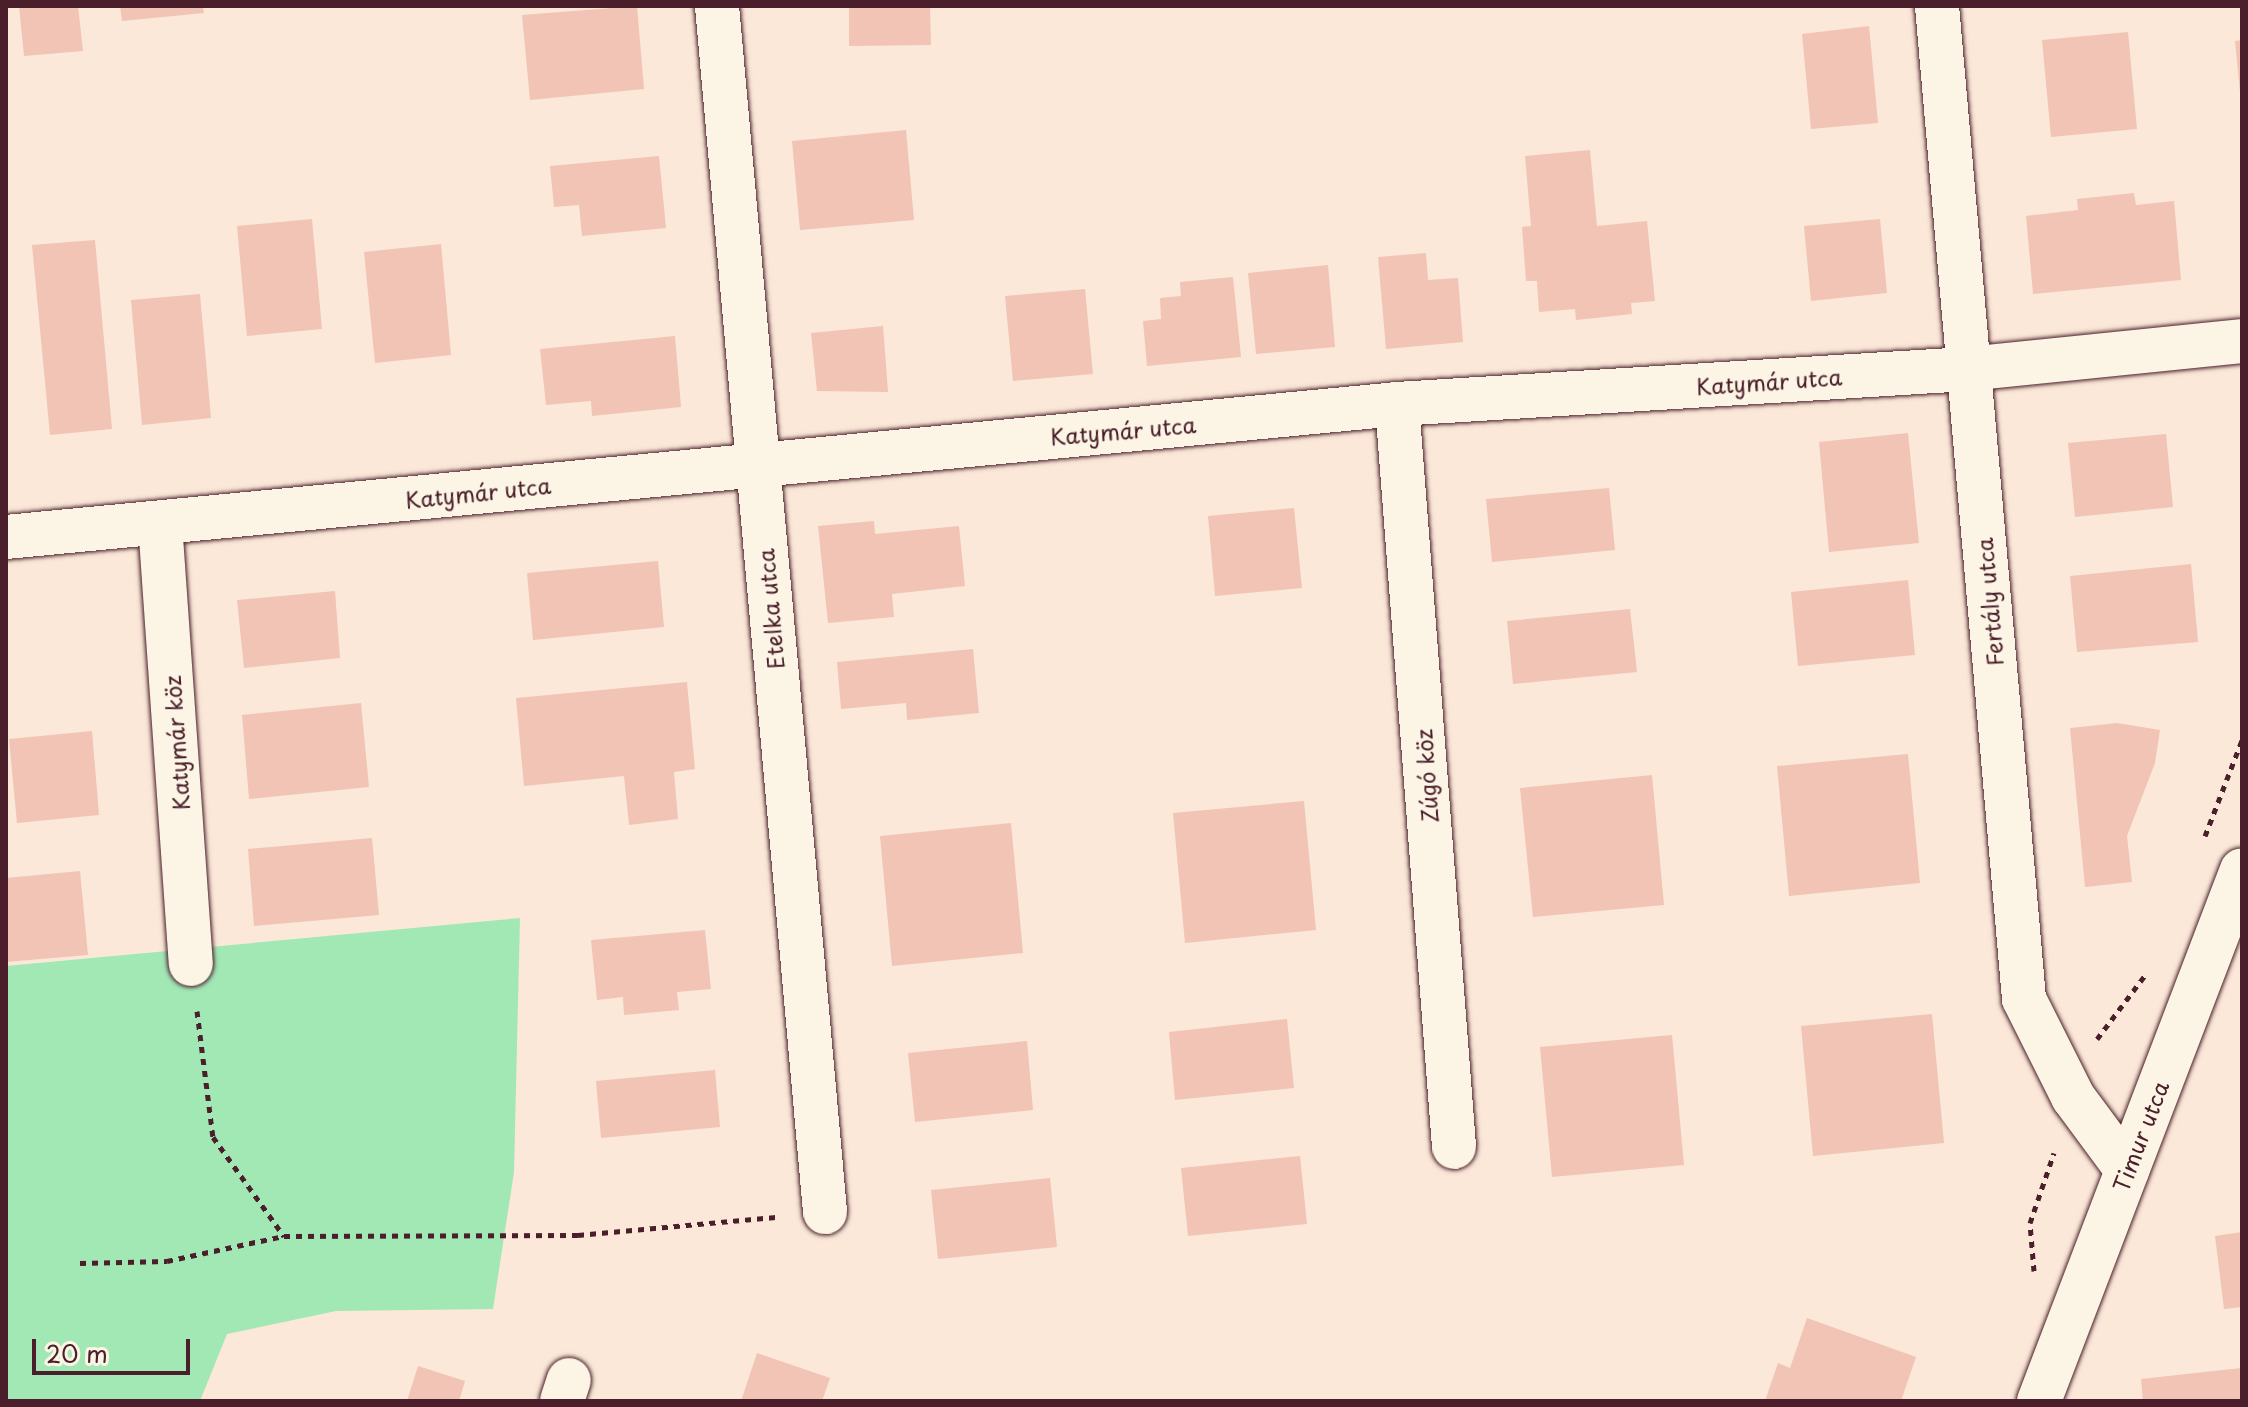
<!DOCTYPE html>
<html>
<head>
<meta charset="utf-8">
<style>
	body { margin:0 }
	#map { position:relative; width:2248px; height:1407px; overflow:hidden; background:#fbe8d8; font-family:"Playpen Sans",sans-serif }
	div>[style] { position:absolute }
	.green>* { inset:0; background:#a2e8b5 }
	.building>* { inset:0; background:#f1c4b5 }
	.path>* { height:5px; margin-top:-2.5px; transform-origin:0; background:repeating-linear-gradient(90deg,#4a1f2b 0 6px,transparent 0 12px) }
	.roads { filter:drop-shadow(0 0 2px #4a1f2b) drop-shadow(0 0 2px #4a1f2b) }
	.minor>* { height:44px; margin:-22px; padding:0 22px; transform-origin:22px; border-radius:22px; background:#fcf5e5 }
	span { translate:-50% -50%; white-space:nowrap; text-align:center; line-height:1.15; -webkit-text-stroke:7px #fcf5e5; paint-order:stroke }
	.street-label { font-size:22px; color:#4a1f2b }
	.frame { position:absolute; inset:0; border:8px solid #4a1f2b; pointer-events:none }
	.scale { position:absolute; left:32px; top:1339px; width:158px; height:36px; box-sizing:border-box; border:4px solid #4a1f2b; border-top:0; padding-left:10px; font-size:24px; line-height:28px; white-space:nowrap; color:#4a1f2b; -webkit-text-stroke:6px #fcf5e5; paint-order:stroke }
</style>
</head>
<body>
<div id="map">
	<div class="green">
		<i style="clip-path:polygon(520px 918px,514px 1172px,493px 1309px,336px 1311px,227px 1334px,200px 1401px,6px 1401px,6px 966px)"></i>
	</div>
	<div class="building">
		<i style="clip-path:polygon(19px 6px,78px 6px,83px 51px,24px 56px)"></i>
		<i style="clip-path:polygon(120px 6px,203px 6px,204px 13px,122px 21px)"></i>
		<i style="clip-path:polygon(637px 6px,644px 89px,530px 100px,522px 15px)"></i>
		<i style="clip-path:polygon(849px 6px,930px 6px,931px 45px,849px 46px)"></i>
		<i style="clip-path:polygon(1869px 26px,1878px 123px,1811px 129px,1802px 34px)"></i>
		<i style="clip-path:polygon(2128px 32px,2137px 129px,2051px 137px,2042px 40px)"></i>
		<i style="clip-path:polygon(2242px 40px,2242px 92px,2240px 92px,2235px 41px)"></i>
		<i style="clip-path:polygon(906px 130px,914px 220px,800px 230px,792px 141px)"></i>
		<i style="clip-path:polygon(1590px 150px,1597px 226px,1647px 221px,1655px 301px,1631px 303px,1632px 314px,1576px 320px,1575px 309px,1539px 312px,1537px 281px,1526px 281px,1522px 227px,1531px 226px,1525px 156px)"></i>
		<i style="clip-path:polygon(659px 156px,666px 228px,582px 236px,579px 205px,554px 207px,550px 166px)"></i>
		<i style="clip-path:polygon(2134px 193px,2136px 205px,2174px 201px,2181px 280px,2033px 294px,2026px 216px,2078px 210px,2077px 199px)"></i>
		<i style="clip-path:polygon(312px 219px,322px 329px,247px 336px,237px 226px)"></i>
		<i style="clip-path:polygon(1880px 219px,1887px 293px,1811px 301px,1804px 226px)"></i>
		<i style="clip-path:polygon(95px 240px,112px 429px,50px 435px,32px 245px)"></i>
		<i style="clip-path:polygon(441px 244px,451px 355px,375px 363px,364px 252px)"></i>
		<i style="clip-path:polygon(1426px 253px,1428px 280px,1458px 278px,1463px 342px,1386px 349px,1378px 257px)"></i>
		<i style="clip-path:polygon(1328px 265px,1335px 347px,1256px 354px,1248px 273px)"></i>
		<i style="clip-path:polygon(1233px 277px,1241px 357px,1147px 366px,1143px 321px,1161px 319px,1160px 298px,1181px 296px,1180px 282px)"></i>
		<i style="clip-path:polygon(1085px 289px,1093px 374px,1013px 381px,1005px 296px)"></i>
		<i style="clip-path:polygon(200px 294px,211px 418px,142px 425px,131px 300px)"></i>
		<i style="clip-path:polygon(883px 326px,888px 392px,817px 391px,811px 333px)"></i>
		<i style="clip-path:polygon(675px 336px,681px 407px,592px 416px,591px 401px,546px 405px,540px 349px)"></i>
		<i style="clip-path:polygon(1908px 433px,1919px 543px,1829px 552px,1819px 442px)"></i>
		<i style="clip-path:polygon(2166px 434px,2173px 507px,2075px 517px,2068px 443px)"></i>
		<i style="clip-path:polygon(1609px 488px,1615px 550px,1492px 562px,1486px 499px)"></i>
		<i style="clip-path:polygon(1294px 508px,1302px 588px,1215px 596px,1208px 516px)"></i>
		<i style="clip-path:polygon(874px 521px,875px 534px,959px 526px,965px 586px,892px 594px,894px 617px,828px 623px,818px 526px)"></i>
		<i style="clip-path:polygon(658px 561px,664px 627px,533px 640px,527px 573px)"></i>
		<i style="clip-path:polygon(2191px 564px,2198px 642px,2077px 652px,2070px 576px)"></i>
		<i style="clip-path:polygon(1908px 580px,1915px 655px,1798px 666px,1791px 592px)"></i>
		<i style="clip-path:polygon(335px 591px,340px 658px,244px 668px,237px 600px)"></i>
		<i style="clip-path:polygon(1630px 609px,1637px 672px,1513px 684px,1507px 621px)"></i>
		<i style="clip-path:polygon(973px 649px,979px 713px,907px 720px,906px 703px,841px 709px,837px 662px)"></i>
		<i style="clip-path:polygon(687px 682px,695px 769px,674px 772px,678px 819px,629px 825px,624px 776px,524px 786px,516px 698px)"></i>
		<i style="clip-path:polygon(361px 703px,369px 787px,249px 799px,242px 715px)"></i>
		<i style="clip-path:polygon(2117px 723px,2160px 730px,2155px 763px,2127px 836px,2132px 882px,2085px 887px,2070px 728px)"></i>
		<i style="clip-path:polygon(92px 731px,99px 815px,17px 823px,9px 739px)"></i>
		<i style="clip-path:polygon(1908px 754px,1920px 883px,1789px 896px,1777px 766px)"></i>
		<i style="clip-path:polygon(1652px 775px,1664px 905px,1533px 917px,1520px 788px)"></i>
		<i style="clip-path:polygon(1304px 801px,1316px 930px,1185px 943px,1173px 813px)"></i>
		<i style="clip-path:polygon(1011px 823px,1023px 953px,892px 966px,880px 836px)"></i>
		<i style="clip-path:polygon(372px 838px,379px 915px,254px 926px,248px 849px)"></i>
		<i style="clip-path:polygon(80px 871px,88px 955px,6px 962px,6px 878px)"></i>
		<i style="clip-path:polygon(705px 930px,711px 989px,677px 992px,679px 1010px,624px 1015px,623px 997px,597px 1000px,591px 940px)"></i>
		<i style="clip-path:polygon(1932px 1014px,1944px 1143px,1813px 1156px,1801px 1026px)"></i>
		<i style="clip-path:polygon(1287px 1019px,1294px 1088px,1175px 1100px,1169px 1032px)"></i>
		<i style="clip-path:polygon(1672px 1035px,1684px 1165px,1552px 1177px,1540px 1047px)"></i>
		<i style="clip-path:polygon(1027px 1041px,1033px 1110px,915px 1122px,908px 1053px)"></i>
		<i style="clip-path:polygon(715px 1070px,720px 1127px,601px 1138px,596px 1081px)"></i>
		<i style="clip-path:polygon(1300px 1156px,1307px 1224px,1188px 1236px,1181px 1168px)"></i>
		<i style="clip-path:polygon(1050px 1178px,1057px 1247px,938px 1259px,931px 1190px)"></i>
		<i style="clip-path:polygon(2242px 1232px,2242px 1307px,2224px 1309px,2215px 1236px)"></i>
		<i style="clip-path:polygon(1807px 1318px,1916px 1357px,1901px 1401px,1765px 1401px,1778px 1363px,1790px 1368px)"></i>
		<i style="clip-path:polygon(757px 1353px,830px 1378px,822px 1401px,741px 1401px)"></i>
		<i style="clip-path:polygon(418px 1366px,465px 1381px,459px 1401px,407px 1401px)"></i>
		<i style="clip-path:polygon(2241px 1368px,2242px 1401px,2143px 1401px,2141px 1379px)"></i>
	</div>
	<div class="path">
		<i style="left:2205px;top:836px;width:103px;rotate:-68.9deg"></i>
		<i style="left:197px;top:1011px;width:127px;rotate:82.8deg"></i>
		<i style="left:213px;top:1137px;width:122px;rotate:54.4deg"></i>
		<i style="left:284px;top:1236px;width:294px;rotate:-0.2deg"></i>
		<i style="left:578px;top:1235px;width:199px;rotate:-5.2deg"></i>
		<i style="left:2097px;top:1039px;width:81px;rotate:-53deg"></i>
		<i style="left:80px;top:1263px;width:87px;rotate:-1.3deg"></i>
		<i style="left:167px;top:1261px;width:120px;rotate:-12.1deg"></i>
		<i style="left:2034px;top:1271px;width:48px;rotate:-94.8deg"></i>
		<i style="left:2030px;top:1223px;width:74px;rotate:-71.1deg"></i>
	</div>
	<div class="roads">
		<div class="minor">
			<i style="left:717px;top:6px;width:1211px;rotate:84.88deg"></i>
			<i style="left:1937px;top:6px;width:997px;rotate:84.99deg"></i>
			<i style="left:2024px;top:999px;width:110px;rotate:63.4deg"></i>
			<i style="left:2073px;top:1097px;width:91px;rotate:53.5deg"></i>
			<i style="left:1397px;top:404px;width:745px;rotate:85.61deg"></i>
			<i style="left:160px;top:523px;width:442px;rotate:86deg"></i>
			<i style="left:6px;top:537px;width:1397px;rotate:-5.46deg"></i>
			<i style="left:1397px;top:404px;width:572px;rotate:-3.51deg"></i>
			<i style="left:1968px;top:369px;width:275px;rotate:-5.8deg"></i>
			<i style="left:562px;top:1401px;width:22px;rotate:-72deg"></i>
			<i style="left:2039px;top:1401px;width:568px;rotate:-69.08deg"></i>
		</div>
	</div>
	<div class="street-label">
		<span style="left:1769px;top:381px;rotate:-4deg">Katymár utca</span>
		<span style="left:1123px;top:430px;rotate:-5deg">Katymár utca</span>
		<span style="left:478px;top:492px;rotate:-6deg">Katymár utca</span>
		<span style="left:1989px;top:602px;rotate:-95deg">Fertály utca</span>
		<span style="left:770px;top:609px;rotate:-95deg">Etelka utca</span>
		<span style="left:176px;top:743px;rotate:-94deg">Katymár köz</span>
		<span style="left:1426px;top:776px;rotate:-94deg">Zúgó köz</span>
		<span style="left:2140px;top:1136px;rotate:-69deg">Timur utca</span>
	</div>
	<div class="frame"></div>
	<div class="scale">20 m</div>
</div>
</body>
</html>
